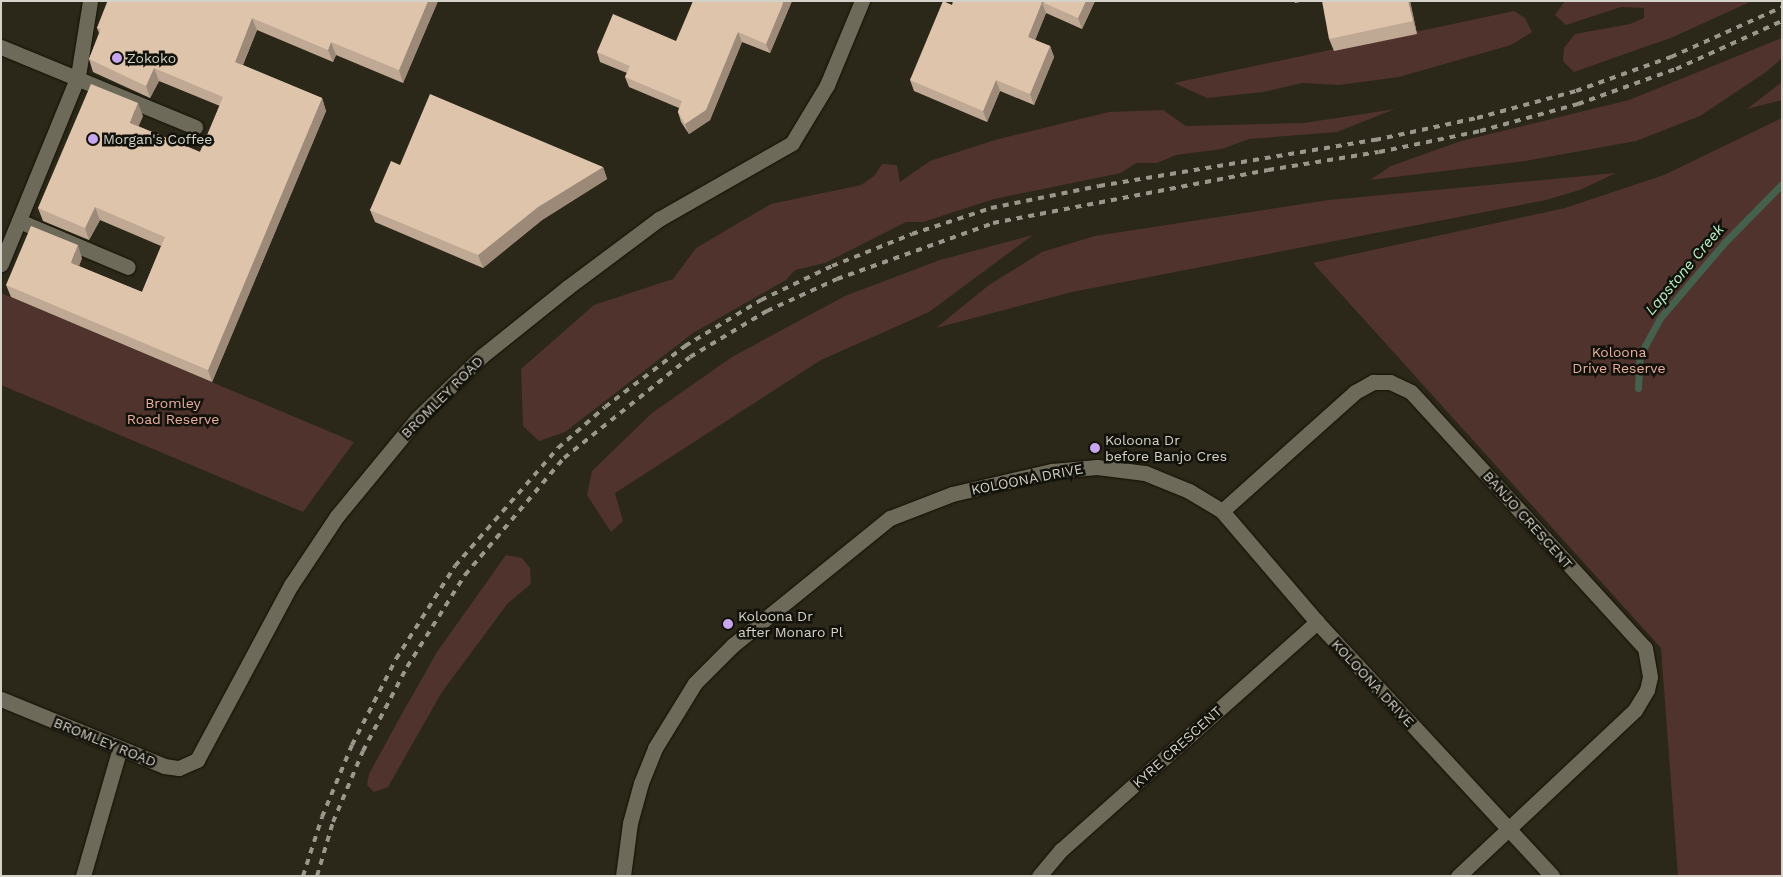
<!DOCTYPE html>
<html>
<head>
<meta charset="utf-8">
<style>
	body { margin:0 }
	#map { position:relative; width:1783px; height:877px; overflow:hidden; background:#2b2819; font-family:"Work Sans",sans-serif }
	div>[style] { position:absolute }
	.green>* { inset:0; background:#4f332c }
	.stream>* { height:7px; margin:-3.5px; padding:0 3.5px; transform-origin:3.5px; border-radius:3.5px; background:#45614e }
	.roads { filter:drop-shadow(0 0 1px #141004) drop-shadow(0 0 1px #141004) }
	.minor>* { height:15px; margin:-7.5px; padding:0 7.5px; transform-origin:7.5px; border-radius:7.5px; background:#6e6a5a }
	.rail>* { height:4px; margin-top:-2px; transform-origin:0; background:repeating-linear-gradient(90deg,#9a988d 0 6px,transparent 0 12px) }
	.wall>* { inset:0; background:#c0a994 }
	.shaded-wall>* { inset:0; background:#9c8978 }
	.building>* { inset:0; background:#dfc4ac }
	.dots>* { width:14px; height:14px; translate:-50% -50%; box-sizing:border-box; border:2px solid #12110a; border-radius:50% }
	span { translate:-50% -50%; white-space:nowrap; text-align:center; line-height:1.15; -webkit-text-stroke:5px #12110a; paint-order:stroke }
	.poi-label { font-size:14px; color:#d4d2c9 }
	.left { translate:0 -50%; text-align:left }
	.park-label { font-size:14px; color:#ebaf9f }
	.street-label { font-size:14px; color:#d4d2c9 }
	.water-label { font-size:15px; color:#b8f0cb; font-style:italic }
	.frame { position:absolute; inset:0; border:2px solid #d4d2c9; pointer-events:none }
</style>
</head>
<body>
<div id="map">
	<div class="green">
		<i style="clip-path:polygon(1565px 1px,1752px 1px,1673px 37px,1574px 72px,1563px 61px,1564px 48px,1575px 34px,1630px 24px,1644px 18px,1644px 8px,1621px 7px,1566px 25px,1555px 15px)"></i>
		<i style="clip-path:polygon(1514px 11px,1525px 18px,1532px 32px,1511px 45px,1399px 77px,1339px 85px,1302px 83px,1263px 92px,1207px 98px,1174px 83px)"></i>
		<i style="clip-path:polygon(1782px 38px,1782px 58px,1766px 72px,1700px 116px,1636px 141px,1525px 161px,1370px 180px,1391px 166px,1461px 141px,1629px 100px)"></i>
		<i style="clip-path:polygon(1782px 82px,1782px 100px,1747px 109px)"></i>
		<i style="clip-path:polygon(1395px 109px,1337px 132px,1249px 139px,1222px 149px,1176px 155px,1157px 163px,1136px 163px,1121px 173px,994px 199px,923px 222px,906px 222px,825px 263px,795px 270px,786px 280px,693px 333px,565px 432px,539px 441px,523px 426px,521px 369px,594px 305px,673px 279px,696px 248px,771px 204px,861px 185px,874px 176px,882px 164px,897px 165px,900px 182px,930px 161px,995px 140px,1109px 112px,1163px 110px,1186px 126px,1304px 123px)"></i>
		<i style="clip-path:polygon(1782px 118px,1782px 876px,1678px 876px,1661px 648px,1313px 263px,1565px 208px,1664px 175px)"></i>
		<i style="clip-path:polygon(1616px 173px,1580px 190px,1546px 200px,1072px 292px,936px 328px,989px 285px,1042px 252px,1095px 236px,1329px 200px)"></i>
		<i style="clip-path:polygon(1033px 235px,929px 312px,821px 360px,615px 493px,623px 521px,611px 532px,587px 495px,592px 471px,652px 413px,732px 357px,845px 296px,940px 260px)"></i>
		<i style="clip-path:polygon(1px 293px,354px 442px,303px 512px,1px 385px)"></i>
		<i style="clip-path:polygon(506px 555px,522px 558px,530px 568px,531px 584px,508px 603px,442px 692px,388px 787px,374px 792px,367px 785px,369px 774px,398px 721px,437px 652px)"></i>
	</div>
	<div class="stream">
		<i style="left:1638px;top:388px;width:33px;rotate:-87deg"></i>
		<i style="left:1640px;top:355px;width:42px;rotate:-61.6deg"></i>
		<i style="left:1660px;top:318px;width:99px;rotate:-49.5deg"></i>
		<i style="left:1724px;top:243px;width:83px;rotate:-45.5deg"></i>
	</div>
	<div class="roads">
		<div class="minor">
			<i style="left:1px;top:47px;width:210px;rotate:22.4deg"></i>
			<i style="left:19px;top:221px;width:118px;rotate:22.9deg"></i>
			<i style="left:1px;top:264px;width:203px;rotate:-67.7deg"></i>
			<i style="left:78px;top:76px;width:76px;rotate:-80.9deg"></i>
			<i style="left:1222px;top:511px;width:178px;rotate:-41.8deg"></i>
			<i style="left:1355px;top:392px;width:21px;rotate:-29deg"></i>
			<i style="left:1373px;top:382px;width:17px"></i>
			<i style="left:1390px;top:382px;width:23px;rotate:25deg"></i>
			<i style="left:1411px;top:392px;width:18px;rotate:47deg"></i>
			<i style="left:1423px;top:405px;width:329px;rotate:47.6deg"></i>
			<i style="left:1645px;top:648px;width:29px;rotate:80deg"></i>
			<i style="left:1650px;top:677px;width:13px;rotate:103deg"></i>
			<i style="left:1647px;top:690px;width:23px;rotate:121deg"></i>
			<i style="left:1635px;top:710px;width:243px;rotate:136.8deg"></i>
			<i style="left:1px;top:699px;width:176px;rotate:22.3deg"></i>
			<i style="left:164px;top:766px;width:15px;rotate:8deg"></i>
			<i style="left:179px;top:768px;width:20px;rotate:-24deg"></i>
			<i style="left:197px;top:760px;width:199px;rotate:-61.8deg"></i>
			<i style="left:291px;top:585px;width:83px;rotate:-56.3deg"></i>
			<i style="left:337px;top:516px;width:124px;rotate:-50.5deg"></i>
			<i style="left:416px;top:420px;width:92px;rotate:-44.1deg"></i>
			<i style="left:482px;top:356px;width:110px;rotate:-38.7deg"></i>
			<i style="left:568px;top:287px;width:114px;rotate:-36.8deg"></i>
			<i style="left:659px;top:219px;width:153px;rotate:-29.7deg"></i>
			<i style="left:792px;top:143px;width:68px;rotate:-58.9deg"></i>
			<i style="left:827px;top:85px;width:91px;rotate:-67.4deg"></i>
			<i style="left:83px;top:876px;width:130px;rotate:-73.9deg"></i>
			<i style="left:623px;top:876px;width:53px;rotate:-82.5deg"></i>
			<i style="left:630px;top:823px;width:41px;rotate:-74.6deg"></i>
			<i style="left:641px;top:783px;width:38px;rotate:-68deg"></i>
			<i style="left:655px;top:748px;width:76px;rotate:-58.4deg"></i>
			<i style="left:695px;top:683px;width:54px;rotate:-45deg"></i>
			<i style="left:733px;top:645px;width:202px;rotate:-39deg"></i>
			<i style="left:890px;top:518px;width:66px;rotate:-21.2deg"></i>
			<i style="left:952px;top:494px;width:103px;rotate:-13deg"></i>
			<i style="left:1052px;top:471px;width:45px;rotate:-5.1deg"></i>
			<i style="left:1097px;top:467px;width:48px;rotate:7.1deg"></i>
			<i style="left:1145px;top:473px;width:48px;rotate:22.2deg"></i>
			<i style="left:1189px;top:491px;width:39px;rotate:31deg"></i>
			<i style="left:1222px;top:511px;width:146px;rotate:49.4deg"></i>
			<i style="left:1317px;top:622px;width:346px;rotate:47.2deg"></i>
			<i style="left:1039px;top:876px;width:34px;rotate:-50deg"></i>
			<i style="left:1061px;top:850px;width:343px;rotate:-41.7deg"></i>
		</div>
	</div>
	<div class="rail">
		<i style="left:303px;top:876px;width:62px;rotate:-72.1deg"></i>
		<i style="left:322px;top:817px;width:78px;rotate:-67.4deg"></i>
		<i style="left:352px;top:745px;width:97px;rotate:-62.9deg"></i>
		<i style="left:396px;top:659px;width:110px;rotate:-57.6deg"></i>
		<i style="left:455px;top:566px;width:157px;rotate:-48.9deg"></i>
		<i style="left:558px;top:448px;width:62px;rotate:-41.1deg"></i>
		<i style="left:605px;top:407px;width:101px;rotate:-37.3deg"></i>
		<i style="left:685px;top:346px;width:89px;rotate:-31.2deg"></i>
		<i style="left:761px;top:300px;width:79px;rotate:-25.6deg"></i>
		<i style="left:832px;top:266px;width:86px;rotate:-21.8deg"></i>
		<i style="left:912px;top:234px;width:83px;rotate:-18.2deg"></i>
		<i style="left:991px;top:208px;width:110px;rotate:-11.5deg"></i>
		<i style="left:1099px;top:186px;width:280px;rotate:-9.5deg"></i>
		<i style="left:1375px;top:140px;width:104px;rotate:-12.2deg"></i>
		<i style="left:1477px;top:118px;width:103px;rotate:-15.3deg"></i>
		<i style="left:1576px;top:91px;width:101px;rotate:-19.7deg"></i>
		<i style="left:1671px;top:57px;width:122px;rotate:-24.2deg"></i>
		<i style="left:317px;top:876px;width:56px;rotate:-73.5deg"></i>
		<i style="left:333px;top:822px;width:77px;rotate:-67.1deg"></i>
		<i style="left:363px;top:751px;width:95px;rotate:-62.4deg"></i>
		<i style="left:407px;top:667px;width:109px;rotate:-57.8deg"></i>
		<i style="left:465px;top:575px;width:153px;rotate:-49.8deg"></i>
		<i style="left:564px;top:458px;width:161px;rotate:-38.7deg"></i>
		<i style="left:690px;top:357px;width:90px;rotate:-30.9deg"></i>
		<i style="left:767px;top:311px;width:77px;rotate:-24.6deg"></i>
		<i style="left:837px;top:279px;width:166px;rotate:-19.7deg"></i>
		<i style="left:993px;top:223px;width:280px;rotate:-10.9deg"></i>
		<i style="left:1268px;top:170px;width:112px;rotate:-9.2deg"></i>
		<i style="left:1379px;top:152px;width:103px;rotate:-11.7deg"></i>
		<i style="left:1480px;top:131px;width:102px;rotate:-15.4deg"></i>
		<i style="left:1578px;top:104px;width:104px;rotate:-19.7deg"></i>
		<i style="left:1676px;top:69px;width:116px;rotate:-24.4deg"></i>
	</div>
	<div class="wall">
		<i style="clip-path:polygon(107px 1px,438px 1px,403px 83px,336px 55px,333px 62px,257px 30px,243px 65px,322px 98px,326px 111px,212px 382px,11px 297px,6px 285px,82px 258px,79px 266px,142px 292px,161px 246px,100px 220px,89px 240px,43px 221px,38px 208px,143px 116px,138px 126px,200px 152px,220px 106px,159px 81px,150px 98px,93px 72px,89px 59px,99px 33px,97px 28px,107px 2px)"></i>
		<i style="clip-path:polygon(792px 1px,770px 53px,742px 42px,710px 120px,689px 134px,681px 122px,678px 112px,679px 108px,629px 87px,625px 77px,627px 73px,600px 62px,597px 52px,676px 41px)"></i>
		<i style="clip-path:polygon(1095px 1px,1082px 29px,1046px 13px,1035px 40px,1050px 46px,1054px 57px,1034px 105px,1000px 91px,987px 122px,914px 91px,910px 80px,952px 5px)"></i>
		<i style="clip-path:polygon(1294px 1px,1305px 1px,1295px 3px)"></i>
		<i style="clip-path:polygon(1410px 1px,1417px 34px,1334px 51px,1329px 39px)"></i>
		<i style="clip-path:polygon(400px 165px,603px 167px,607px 179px,542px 220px,483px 268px,375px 222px,370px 210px)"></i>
	</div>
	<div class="shaded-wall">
		<i style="clip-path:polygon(428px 1px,438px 1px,403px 83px,399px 70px)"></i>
		<i style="clip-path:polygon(784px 1px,792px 1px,770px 53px,766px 44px)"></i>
		<i style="clip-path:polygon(1086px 1px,1095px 1px,1082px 29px,1078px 18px)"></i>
		<i style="clip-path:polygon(1408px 1px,1410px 1px,1417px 34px,1413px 21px)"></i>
		<i style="clip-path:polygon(1042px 2px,1046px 13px,1032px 48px,1028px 37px)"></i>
		<i style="clip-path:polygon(252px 18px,257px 30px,239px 74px,235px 62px)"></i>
		<i style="clip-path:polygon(738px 32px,742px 42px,710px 120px,689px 134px,685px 124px)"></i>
		<i style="clip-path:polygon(331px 42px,336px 55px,333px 62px,328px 50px)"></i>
		<i style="clip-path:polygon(1050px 46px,1054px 57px,1034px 105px,1030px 94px)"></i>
		<i style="clip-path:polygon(154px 68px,159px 81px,150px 98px,146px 86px)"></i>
		<i style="clip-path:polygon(996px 80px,1000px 91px,987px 122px,983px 111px)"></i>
		<i style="clip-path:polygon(322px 98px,326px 111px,212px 382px,208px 370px)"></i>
		<i style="clip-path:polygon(138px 103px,143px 116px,135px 135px,130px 123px)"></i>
		<i style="clip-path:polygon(603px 167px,607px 179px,542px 220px,483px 268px,478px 255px,538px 207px)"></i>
		<i style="clip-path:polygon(95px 207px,100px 220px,89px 240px,85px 228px)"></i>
		<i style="clip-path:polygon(78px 245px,82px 258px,75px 275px,71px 263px)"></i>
	</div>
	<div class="building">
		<i style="clip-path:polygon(108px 1px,428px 1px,399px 70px,331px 42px,328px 50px,252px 18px,235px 62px,322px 98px,208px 370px,6px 285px,31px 226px,78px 245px,71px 263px,142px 292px,165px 237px,95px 207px,85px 228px,38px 208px,91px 84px,138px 103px,130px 123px,200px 152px,223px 97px,154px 68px,146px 86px,89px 59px,101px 29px,97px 28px)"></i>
		<i style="clip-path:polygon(693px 1px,784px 1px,766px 44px,738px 32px,706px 110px,685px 124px,678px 112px,682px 101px,625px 77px,630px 66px,597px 52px,613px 14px,676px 41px)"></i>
		<i style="clip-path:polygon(943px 1px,952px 5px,953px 1px,1086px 1px,1078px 18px,1042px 2px,1028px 37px,1050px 46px,1030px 94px,996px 80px,983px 111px,910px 80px)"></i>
		<i style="clip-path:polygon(1322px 1px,1408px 1px,1413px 21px,1329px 39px)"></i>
		<i style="clip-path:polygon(430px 94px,603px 167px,538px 207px,478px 255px,370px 210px,391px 161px,400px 165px)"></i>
	</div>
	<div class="dots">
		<i style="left:117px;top:58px;background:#c7a6ef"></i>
		<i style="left:93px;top:139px;background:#c7a6ef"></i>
		<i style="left:1095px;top:448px;background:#c7a6ef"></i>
		<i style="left:728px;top:624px;background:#c7a6ef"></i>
	</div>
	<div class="poi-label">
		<span class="left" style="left:127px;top:58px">Zokoko</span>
		<span class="left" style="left:103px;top:139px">Morgan's Coffee</span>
		<span class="left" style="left:1105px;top:448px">Koloona Dr<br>before Banjo Cres</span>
		<span class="left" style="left:738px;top:624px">Koloona Dr<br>after Monaro Pl</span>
	</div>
	<div class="park-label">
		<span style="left:1619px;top:360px">Koloona<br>Drive Reserve</span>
		<span style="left:173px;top:411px">Bromley<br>Road Reserve</span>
	</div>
	<div class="street-label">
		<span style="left:442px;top:397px;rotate:-45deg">BROMLEY ROAD</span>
		<span style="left:1027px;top:479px;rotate:-11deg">KOLOONA DRIVE</span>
		<span style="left:1528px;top:520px;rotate:48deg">BANJO CRESCENT</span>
		<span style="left:1373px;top:683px;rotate:47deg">KOLOONA DRIVE</span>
		<span style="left:105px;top:742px;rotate:22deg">BROMLEY ROAD</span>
		<span style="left:1177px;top:747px;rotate:-42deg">KYRE CRESCENT</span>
	</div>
	<div class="water-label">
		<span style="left:1685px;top:270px;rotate:-50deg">Lapstone Creek</span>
	</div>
	<div class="frame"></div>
</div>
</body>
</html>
